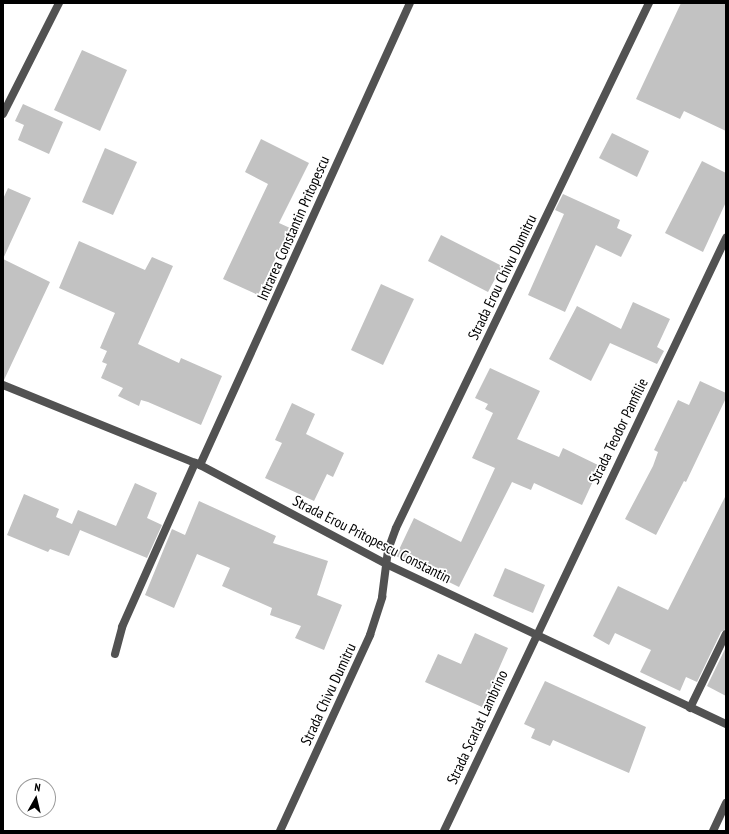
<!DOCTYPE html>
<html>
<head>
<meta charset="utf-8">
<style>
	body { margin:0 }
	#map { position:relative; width:729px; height:834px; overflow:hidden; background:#fff; font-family:"PT Sans Narrow",sans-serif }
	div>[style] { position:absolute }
	.building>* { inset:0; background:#c2c2c2 }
	.minor>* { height:8px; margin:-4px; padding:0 4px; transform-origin:4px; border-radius:4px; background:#525252 }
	span { translate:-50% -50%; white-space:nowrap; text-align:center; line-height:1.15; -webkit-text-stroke:3.5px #fff; paint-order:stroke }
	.street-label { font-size:15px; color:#000 }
	.frame { position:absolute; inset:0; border:4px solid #000; pointer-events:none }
	.north { position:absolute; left:16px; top:778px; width:40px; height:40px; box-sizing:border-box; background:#fff; border:1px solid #999; border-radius:50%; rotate:8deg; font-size:11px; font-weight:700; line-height:16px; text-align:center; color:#000 }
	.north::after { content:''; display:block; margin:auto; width:14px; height:18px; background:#000; clip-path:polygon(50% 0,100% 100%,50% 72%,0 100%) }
</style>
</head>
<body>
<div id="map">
	<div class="building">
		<i style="clip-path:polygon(681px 3px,726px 3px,726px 131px,684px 111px,680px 119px,636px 99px)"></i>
		<i style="clip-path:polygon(82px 50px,127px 70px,100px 131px,54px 110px)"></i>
		<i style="clip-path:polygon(23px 104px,63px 122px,49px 154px,18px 140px,24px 125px,15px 121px)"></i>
		<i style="clip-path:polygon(612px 133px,649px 151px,637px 177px,599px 158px)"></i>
		<i style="clip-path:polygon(261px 139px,309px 163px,279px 223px,290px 228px,258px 295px,223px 279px,268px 184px,245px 172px)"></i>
		<i style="clip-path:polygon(105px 148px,137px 162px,113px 215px,82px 202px)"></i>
		<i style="clip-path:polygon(702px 161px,726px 173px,726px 202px,703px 252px,665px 233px)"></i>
		<i style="clip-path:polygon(8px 188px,31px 198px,3px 259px,50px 282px,4px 380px,3px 199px)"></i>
		<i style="clip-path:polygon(563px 194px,620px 220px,617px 228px,632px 235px,621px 257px,596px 245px,565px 312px,528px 295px,564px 214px,555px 210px)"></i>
		<i style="clip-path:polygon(441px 235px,502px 266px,488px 292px,428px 261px)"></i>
		<i style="clip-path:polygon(79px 241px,145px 270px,152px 257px,173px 266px,138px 344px,179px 363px,181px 358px,222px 376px,201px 425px,148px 402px,141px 400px,139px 406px,118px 396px,123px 388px,101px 378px,107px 364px,102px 362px,107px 351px,100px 348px,115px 313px,59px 288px)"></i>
		<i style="clip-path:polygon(381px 284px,414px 299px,383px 365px,351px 350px)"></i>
		<i style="clip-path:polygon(633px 302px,670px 319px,657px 347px,664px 351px,657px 364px,610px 343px,591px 381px,549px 359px,577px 306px,621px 329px)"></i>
		<i style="clip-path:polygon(490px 368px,540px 391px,517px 439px,559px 457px,563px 448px,600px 466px,582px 505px,534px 483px,531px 490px,512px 482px,459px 587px,396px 556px,414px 518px,461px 542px,495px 468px,472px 458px,493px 413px,485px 409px,488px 404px,475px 398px)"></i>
		<i style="clip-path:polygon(700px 381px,726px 393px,726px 398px,686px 482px,684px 481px,656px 535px,625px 519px,653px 466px,658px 452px,654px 450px,678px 400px,689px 405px)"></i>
		<i style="clip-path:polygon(292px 403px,315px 414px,306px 434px,344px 453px,333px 477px,327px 474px,314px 501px,265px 478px,282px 443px,275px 440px)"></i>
		<i style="clip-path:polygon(135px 483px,157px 493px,147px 518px,162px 525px,147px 558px,80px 530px,69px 556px,50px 549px,48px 552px,7px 535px,24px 494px,59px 509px,56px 517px,72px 524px,78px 510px,116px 526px)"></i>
		<i style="clip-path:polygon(726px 495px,726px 629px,721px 632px,697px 682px,686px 677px,680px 691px,640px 672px,651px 650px,615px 633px,609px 645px,593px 636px,618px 586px,668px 610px)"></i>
		<i style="clip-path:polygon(199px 501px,276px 536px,273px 543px,328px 561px,317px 595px,342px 605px,324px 650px,295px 638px,301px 626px,270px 615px,272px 608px,222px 586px,230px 568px,197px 554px,174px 608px,145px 595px,172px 529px,185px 535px)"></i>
		<i style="clip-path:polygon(505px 568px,545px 585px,533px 613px,493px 596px)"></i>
		<i style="clip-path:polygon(475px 633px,508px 648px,482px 707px,425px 682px,438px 654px,461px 664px)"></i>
		<i style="clip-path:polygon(726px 647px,726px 696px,707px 686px)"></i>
		<i style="clip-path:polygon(545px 681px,646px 727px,629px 773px,553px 740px,550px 746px,531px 738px,535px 729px,524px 724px)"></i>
	</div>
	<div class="minor">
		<i style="left:3px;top:114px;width:124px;rotate:-63.2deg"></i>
		<i style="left:3px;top:385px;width:213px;rotate:22.1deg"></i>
		<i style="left:200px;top:465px;width:211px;rotate:28deg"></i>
		<i style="left:386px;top:564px;width:376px;rotate:25.2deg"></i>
		<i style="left:200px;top:465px;width:507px;rotate:-65.56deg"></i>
		<i style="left:115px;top:654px;width:28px;rotate:-75deg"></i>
		<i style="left:122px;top:627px;width:180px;rotate:-66deg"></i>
		<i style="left:690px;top:708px;width:82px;rotate:-64.1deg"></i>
		<i style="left:280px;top:831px;width:216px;rotate:-65.3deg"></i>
		<i style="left:370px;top:635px;width:40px;rotate:-72deg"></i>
		<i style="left:382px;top:597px;width:47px;rotate:-82.7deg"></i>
		<i style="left:388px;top:550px;width:23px;rotate:-70deg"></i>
		<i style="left:396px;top:528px;width:583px;rotate:-64.27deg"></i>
		<i style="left:444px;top:831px;width:657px;rotate:-64.57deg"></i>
		<i style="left:713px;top:831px;width:31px;rotate:-65deg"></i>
	</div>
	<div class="street-label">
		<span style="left:293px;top:228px;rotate:-66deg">Intrarea Constantin Pritopescu</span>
		<span style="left:502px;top:277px;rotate:-64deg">Strada Erou Chivu Dumitru</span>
		<span style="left:618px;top:431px;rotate:-64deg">Strada Teodor Pamfilie</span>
		<span style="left:372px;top:539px;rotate:27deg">Strada Erou Pritopescu Constantin</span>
		<span style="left:328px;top:694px;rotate:-65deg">Strada Chivu Dumitru</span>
		<span style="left:477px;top:727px;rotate:-65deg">Strada Scarlat Lambrino</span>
	</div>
	<div class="frame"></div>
	<div class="north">N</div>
</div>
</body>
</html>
